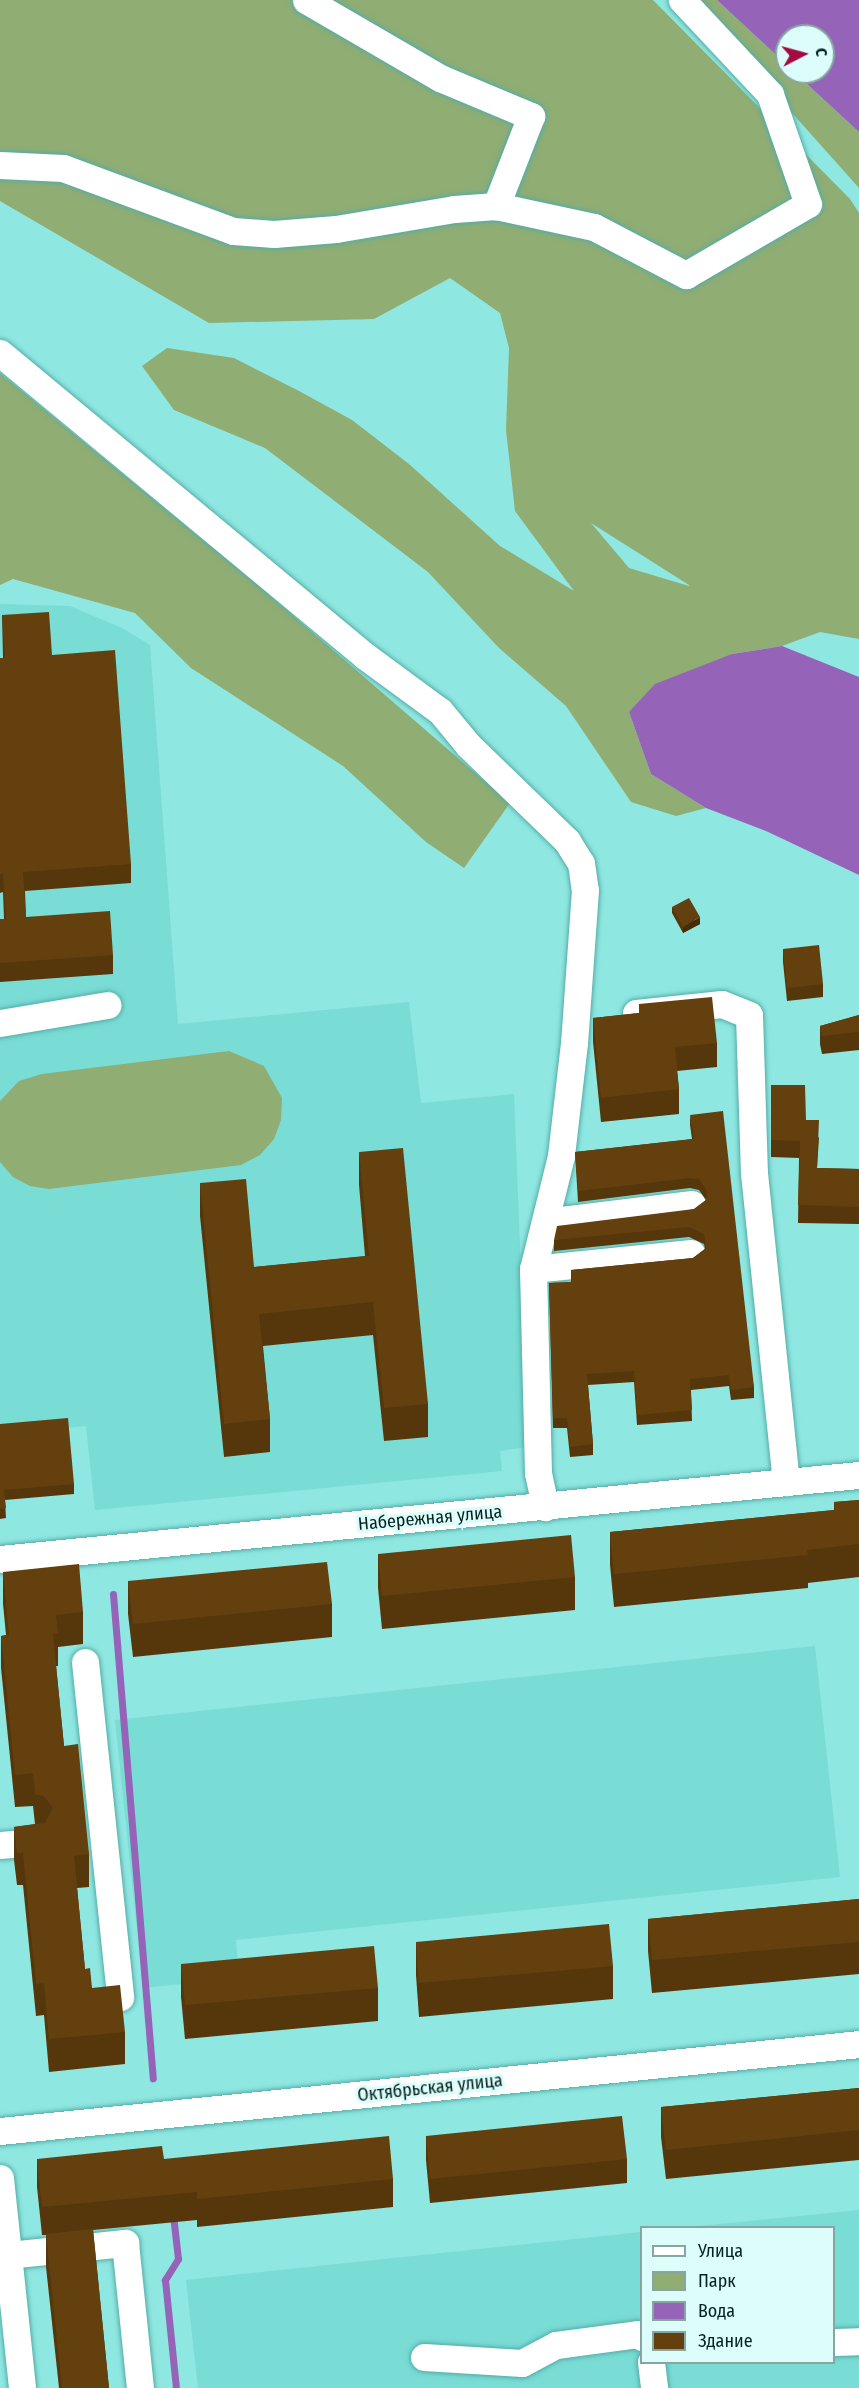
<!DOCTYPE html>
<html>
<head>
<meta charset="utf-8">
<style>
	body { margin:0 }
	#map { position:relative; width:859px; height:2388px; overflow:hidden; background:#8fe7e1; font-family:"Fira Sans Condensed",sans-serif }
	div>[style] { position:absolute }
	.built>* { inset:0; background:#79dcd5 }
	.green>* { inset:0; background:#90ad73 }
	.water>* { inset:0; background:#9564b8 }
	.stream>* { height:7px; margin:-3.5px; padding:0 3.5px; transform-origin:3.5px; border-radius:3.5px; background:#9564b8 }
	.roads { filter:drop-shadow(0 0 2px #54ada7) drop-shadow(0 0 2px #54ada7) }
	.minor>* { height:27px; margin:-13.5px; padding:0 13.5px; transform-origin:13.5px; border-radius:13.5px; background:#fff }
	.wall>* { inset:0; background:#56370c }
	.shaded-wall>* { inset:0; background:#462d0a }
	.building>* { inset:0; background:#64400e }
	span { translate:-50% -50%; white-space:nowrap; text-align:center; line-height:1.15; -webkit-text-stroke:6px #dcfdfa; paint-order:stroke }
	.street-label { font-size:18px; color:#052120 }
	.legend { position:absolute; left:640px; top:2226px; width:195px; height:138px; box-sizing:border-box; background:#dcfdfa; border:2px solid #86a5a3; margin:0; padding:8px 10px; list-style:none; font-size:18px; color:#052120 }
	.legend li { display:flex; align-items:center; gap:12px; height:30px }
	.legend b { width:30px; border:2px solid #86a5a3 }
	.north { position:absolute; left:775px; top:24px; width:60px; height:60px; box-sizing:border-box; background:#dcfdfa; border:2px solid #86a5a3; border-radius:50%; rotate:84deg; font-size:16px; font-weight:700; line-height:24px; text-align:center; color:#052120 }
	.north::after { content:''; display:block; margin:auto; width:21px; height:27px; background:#a40b42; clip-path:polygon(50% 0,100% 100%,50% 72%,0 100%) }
</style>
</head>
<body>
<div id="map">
	<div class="built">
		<i style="clip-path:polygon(0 604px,70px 606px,122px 628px,150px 645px,178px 1024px,409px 1002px,421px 1103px,514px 1094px,528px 1447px,500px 1451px,502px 1471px,95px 1510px,86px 1426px,0 1434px)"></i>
		<i style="clip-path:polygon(815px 1646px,840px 1877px,236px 1940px,239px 1978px,143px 1988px,115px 1720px)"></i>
		<i style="clip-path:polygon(859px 2210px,859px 2388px,198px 2388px,186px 2280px,641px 2232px,642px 2362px,834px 2362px,834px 2228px,689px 2227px)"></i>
	</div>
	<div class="green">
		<i style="clip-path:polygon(evenodd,0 0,653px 0,850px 199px,859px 213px,859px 639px,820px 632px,782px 646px,732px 654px,629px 712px,651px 774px,706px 808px,676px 816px,631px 802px,566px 706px,499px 648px,428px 572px,265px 448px,174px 410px,142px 366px,167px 348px,234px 358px,299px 391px,352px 420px,409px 464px,500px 546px,574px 591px,515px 511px,506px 430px,509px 348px,500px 313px,450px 278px,374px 319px,209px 323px,0 201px,0 0,591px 523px,689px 585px,689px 586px,629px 568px,591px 523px)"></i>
		<i style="clip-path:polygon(683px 0,717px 0,787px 65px,787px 72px,794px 72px,859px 132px,859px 188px,711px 22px)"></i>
		<i style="clip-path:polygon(0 373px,253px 581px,510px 803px,464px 868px,426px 842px,343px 766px,191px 668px,135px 613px,13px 579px,0 585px)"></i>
		<i style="clip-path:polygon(229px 1051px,264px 1066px,282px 1098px,281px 1120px,274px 1139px,260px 1155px,241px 1165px,49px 1189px,30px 1186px,13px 1177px,0 1162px,0 1101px,19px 1081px,42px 1074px)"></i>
	</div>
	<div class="water">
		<i style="clip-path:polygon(717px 0,859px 0,859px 132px,794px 72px,823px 72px,823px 36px,787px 36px,787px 65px)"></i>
		<i style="clip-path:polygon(782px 646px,859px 677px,859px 875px,766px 831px,706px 808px,651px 774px,629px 712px,655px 684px,732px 654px)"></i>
	</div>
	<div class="stream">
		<i style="left:113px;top:1594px;width:486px;rotate:85.3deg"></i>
		<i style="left:173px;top:2215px;width:44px;rotate:83.5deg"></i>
		<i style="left:178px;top:2259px;width:25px;rotate:122deg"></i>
		<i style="left:165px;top:2280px;width:109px;rotate:84.2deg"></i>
	</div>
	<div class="roads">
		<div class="minor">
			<i style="left:306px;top:0;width:155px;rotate:30.2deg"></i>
			<i style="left:440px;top:78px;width:99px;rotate:22.7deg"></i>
			<i style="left:531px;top:116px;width:97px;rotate:111.3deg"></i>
			<i style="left:0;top:165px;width:63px;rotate:2.7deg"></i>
			<i style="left:63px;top:168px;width:181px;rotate:20.3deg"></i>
			<i style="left:233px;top:231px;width:41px;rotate:4.2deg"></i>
			<i style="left:274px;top:234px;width:62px;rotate:-4.6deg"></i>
			<i style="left:336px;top:229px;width:120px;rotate:-9.6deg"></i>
			<i style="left:454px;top:209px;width:42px;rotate:-4.1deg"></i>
			<i style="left:496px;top:206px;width:100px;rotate:12.1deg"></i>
			<i style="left:594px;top:227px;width:104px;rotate:27.6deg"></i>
			<i style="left:686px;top:275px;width:141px;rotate:-30.2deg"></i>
			<i style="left:808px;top:204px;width:116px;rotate:-109.1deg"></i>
			<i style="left:770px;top:94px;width:129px;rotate:-133.1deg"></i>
			<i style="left:0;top:353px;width:474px;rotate:39.7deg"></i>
			<i style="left:365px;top:656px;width:93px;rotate:36.3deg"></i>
			<i style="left:440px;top:711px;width:44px;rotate:50.5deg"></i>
			<i style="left:468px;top:745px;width:138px;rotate:44.1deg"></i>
			<i style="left:567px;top:841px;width:26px;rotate:58deg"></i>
			<i style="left:581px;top:863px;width:27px;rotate:82deg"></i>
			<i style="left:585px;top:890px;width:153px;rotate:94.1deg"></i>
			<i style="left:574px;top:1043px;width:114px;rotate:96.6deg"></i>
			<i style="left:561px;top:1156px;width:116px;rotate:103.9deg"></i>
			<i style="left:533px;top:1269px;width:204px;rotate:88.6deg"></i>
			<i style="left:538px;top:1473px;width:35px;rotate:78deg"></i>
			<i style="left:636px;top:1013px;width:86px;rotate:-6deg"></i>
			<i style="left:722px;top:1004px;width:29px;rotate:22deg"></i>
			<i style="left:749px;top:1015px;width:158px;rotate:88.2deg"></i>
			<i style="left:754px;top:1173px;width:311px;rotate:84.1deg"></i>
			<i style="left:0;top:1023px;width:109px;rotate:-9.5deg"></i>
			<i style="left:545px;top:1222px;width:148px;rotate:-7deg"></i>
			<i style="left:533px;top:1269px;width:159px;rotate:-5.8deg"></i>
			<i style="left:0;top:1559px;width:863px;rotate:-5.59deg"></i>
			<i style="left:85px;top:1662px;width:337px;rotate:84deg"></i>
			<i style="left:0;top:1845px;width:37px;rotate:-5deg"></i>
			<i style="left:0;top:2131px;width:863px;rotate:-5.78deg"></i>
			<i style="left:0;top:2178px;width:211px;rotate:84deg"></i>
			<i style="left:8px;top:2255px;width:118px;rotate:-5.9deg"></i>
			<i style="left:125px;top:2243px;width:146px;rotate:84.1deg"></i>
			<i style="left:834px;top:2342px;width:25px;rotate:-2deg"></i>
			<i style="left:424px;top:2357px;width:98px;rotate:3.5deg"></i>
			<i style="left:522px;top:2363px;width:38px;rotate:-28deg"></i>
			<i style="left:556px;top:2345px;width:82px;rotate:-7.7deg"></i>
			<i style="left:637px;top:2334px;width:6px;rotate:31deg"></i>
			<i style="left:651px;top:2362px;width:26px;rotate:83deg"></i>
		</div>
	</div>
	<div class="wall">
		<i style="clip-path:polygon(2px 615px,52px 655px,131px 864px,131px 883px,25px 891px,26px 917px,113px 955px,113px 974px,0 982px,0 919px,4px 919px,3px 892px,0 893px,0 658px,3px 658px)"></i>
		<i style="clip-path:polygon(672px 907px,700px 924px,683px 933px,672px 913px)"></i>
		<i style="clip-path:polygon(783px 949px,823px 984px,823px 997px,787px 1001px,783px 962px)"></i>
		<i style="clip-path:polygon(639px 1004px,717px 1043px,717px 1067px,677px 1071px,679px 1089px,679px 1114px,601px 1122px,593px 1042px,593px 1018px,639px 1013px)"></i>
		<i style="clip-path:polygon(859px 1015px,859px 1050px,822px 1054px,820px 1044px,820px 1026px)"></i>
		<i style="clip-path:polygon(771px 1085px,806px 1120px,819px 1138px,817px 1168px,859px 1169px,859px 1224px,798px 1223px,799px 1158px,771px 1157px)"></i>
		<i style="clip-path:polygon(690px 1115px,754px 1387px,754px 1398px,731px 1400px,729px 1386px,691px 1390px,692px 1421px,637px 1425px,634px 1382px,588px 1385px,593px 1444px,593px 1455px,570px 1457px,567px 1428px,553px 1428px,549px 1283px,571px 1282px,571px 1270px,693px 1258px,705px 1249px,704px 1244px,689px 1237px,554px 1251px,554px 1240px,694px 1209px,706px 1200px,699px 1190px,690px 1188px,578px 1202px,575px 1152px,692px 1139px,690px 1125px)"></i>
		<i style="clip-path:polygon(359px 1152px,428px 1404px,428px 1437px,384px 1441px,373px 1335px,263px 1346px,270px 1419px,270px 1452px,224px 1457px,200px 1216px,200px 1183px,254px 1267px,365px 1256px,359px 1185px)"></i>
		<i style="clip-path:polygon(0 1424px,74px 1484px,74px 1494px,5px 1500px,6px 1518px,0 1519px)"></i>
		<i style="clip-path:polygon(859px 1500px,859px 1577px,808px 1583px,808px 1588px,614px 1607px,610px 1565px,610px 1532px,834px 1510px,834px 1502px)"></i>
		<i style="clip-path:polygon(378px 1554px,575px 1577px,575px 1610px,382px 1629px,378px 1588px)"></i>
		<i style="clip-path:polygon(3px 1572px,83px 1612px,83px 1644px,58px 1647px,58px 1666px,56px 1666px,64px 1746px,89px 1854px,89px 1887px,77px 1888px,85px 1969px,92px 1988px,125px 2032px,125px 2064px,49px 2072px,44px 2015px,36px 2016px,23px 1885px,17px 1885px,14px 1860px,14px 1827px,35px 1824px,33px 1806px,15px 1807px,1px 1668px,1px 1636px,6px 1635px,3px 1604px)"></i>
		<i style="clip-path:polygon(128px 1581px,332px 1604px,332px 1637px,133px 1657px,128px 1614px)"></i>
		<i style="clip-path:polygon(859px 1899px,859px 1974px,652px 1993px,648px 1951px,648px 1919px)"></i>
		<i style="clip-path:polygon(416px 1942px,613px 1966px,613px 1999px,419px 2017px,416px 1975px)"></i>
		<i style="clip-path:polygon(181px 1964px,378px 1988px,378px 2021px,185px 2039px,181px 1997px)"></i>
		<i style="clip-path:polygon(859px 2088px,859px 2160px,666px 2179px,661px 2137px,661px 2107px)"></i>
		<i style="clip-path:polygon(426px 2136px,627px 2159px,627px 2183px,430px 2203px,426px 2160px)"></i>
		<i style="clip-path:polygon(37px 2159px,164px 2159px,393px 2179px,393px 2207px,197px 2227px,197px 2220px,93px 2230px,109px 2388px,59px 2388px,46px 2267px,46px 2235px,42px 2235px,37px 2187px)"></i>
	</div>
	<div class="shaded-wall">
		<i style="clip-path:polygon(700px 917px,700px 924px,683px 933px,683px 927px)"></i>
	</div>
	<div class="building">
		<i style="clip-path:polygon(49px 612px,52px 655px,115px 650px,131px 864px,23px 872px,26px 917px,110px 911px,113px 955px,0 963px,0 919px,6px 919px,3px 874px,0 874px,0 658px,5px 658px,2px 615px)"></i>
		<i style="clip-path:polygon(689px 898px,700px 917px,683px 927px,672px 907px)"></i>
		<i style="clip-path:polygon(819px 945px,823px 984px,787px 988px,783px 949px)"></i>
		<i style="clip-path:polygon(712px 997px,717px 1043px,675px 1047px,679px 1089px,601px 1098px,593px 1018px,639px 1013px,639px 1004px)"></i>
		<i style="clip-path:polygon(859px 1015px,859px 1032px,822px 1036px,820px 1026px)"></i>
		<i style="clip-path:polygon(771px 1085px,805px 1085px,806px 1120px,819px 1120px,817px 1168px,859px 1169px,859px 1207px,798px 1205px,800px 1141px,771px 1140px)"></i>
		<i style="clip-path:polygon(723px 1111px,754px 1387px,731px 1390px,729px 1375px,690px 1379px,692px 1410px,637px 1415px,634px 1371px,587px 1374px,593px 1444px,570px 1447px,567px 1418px,553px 1418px,549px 1283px,572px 1282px,571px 1270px,693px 1258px,706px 1248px,704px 1234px,689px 1227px,554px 1240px,557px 1226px,694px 1209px,706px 1200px,707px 1191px,699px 1179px,690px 1178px,578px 1191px,575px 1152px,694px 1139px,690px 1115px)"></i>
		<i style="clip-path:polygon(403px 1148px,428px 1404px,384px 1408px,373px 1302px,259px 1314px,270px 1419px,224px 1424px,200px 1183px,246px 1179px,254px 1267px,369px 1256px,359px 1152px)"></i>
		<i style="clip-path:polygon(68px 1418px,74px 1484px,4px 1490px,6px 1508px,0 1509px,0 1424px)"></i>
		<i style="clip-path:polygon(859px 1500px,859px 1544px,807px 1550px,808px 1555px,614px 1574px,610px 1532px,835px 1510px,834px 1502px)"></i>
		<i style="clip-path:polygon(571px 1535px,575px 1577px,382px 1596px,378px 1554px)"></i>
		<i style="clip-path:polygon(327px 1562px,332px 1604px,133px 1624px,128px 1581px)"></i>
		<i style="clip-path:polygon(79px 1564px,83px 1612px,56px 1615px,58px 1633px,53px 1634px,64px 1746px,78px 1744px,89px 1854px,74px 1856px,85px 1969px,90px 1968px,92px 1988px,120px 1985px,125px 2032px,49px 2039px,44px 1983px,36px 1984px,23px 1853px,17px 1853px,14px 1827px,45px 1823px,53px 1808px,44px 1796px,35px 1794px,33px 1773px,15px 1775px,1px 1636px,9px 1635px,3px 1572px)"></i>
		<i style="clip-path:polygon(859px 1899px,859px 1942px,652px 1960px,648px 1919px)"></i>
		<i style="clip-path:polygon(609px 1924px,613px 1966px,419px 1983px,416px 1942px)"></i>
		<i style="clip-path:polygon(374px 1946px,378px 1988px,185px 2005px,181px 1964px)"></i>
		<i style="clip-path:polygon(859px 2088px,859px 2130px,666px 2150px,661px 2107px)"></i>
		<i style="clip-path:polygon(622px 2116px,627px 2159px,430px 2179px,426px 2136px)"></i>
		<i style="clip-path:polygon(389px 2136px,393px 2179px,197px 2199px,197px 2192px,42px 2207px,37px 2159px,162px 2146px,164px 2159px)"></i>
		<i style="clip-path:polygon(93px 2229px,109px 2388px,62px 2388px,46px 2234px)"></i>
	</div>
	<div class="street-label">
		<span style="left:430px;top:1518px;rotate:-5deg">Набережная улица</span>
		<span style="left:430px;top:2088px;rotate:-6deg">Октябрьская улица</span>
	</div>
	<ul class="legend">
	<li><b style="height:8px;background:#fff"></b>Улица</li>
	<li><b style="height:16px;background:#90ad73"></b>Парк</li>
	<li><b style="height:16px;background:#9564b8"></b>Вода</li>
	<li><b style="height:16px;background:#64400e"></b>Здание</li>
	</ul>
	<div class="north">С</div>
</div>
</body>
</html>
